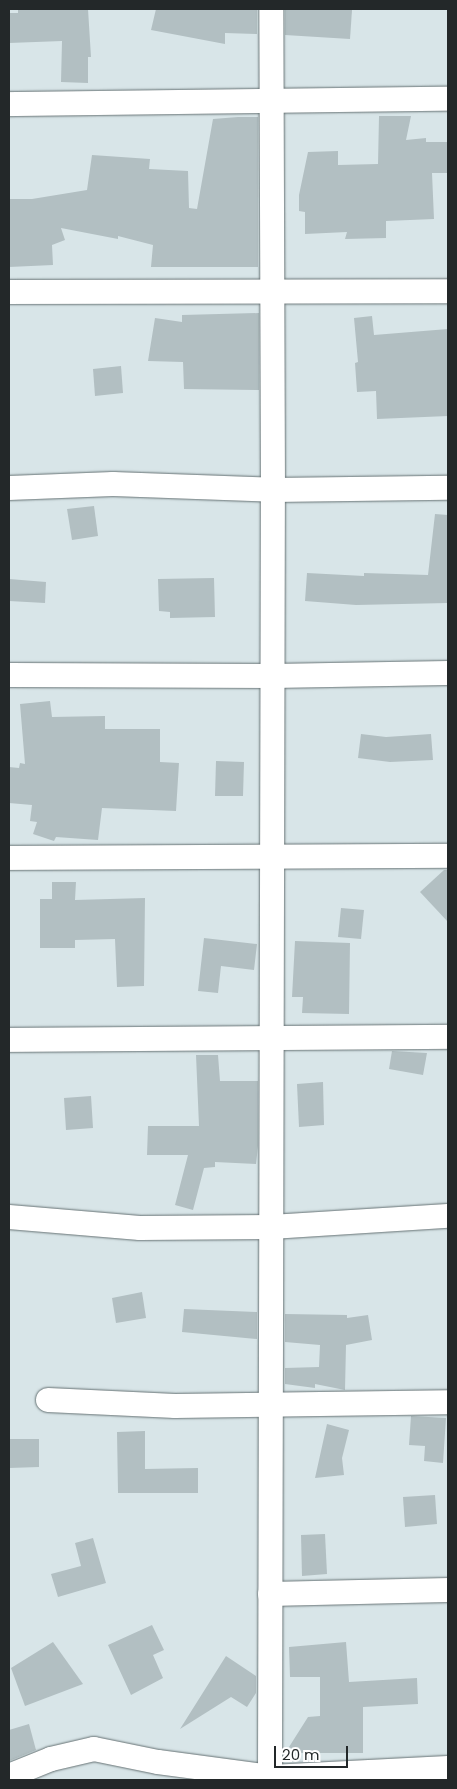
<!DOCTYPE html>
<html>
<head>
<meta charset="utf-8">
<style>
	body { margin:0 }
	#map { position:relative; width:457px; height:1789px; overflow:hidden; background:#d8e5e8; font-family:Poppins,sans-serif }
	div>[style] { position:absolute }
	.building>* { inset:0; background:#b2bfc2 }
	.roads { filter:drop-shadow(0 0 1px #667274) drop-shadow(0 0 1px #667274) }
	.minor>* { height:24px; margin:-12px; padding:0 12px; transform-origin:12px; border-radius:12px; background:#fff }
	span { translate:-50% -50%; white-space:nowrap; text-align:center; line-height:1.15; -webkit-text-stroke:4px #fff; paint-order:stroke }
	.frame { position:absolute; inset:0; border:10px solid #232829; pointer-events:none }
	.scale { position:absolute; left:274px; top:1746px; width:74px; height:22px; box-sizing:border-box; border:2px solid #232829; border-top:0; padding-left:6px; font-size:15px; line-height:18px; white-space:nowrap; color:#232829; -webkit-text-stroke:4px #fff; paint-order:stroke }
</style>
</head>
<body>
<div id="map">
	<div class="building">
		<i style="clip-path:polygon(18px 9px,88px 9px,91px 57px,88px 57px,88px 83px,61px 82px,62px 41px,9px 43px,9px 13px,18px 13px)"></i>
		<i style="clip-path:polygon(156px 9px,257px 9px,257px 34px,225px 33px,225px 44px,151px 30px)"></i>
		<i style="clip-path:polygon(320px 9px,352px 10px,350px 39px,285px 35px,285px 10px)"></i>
		<i style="clip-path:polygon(379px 116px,411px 116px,406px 140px,426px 138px,426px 142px,448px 142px,448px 173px,432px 173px,434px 219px,386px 221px,386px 238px,345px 239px,347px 232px,305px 234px,305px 212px,299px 211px,299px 195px,308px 152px,338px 151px,338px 165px,378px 164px)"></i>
		<i style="clip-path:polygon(238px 117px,258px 117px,258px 267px,151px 267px,153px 245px,118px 236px,118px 239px,61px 228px,65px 240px,52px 245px,53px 265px,9px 267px,9px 199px,32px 199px,87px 190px,92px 155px,150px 159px,149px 169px,188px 171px,189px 208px,197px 209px,213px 119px)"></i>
		<i style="clip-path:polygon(259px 313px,259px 390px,184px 389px,183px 362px,148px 361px,155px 318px,182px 322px,182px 315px)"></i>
		<i style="clip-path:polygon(372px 316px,374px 335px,448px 329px,448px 416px,377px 419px,376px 391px,357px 392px,355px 363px,358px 362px,354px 318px)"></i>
		<i style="clip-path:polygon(121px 366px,123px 393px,95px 396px,93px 369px)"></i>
		<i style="clip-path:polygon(94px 506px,98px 536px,72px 540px,67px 509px)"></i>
		<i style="clip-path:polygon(435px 514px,448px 515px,448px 603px,356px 605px,305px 601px,307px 573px,364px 576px,364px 573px,428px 575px)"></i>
		<i style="clip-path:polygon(214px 578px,215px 617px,170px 618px,170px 612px,159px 611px,158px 579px)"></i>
		<i style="clip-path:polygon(9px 579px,46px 582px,45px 603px,9px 601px)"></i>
		<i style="clip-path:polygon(50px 701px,52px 717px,105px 716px,105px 729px,160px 729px,160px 762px,179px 763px,176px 811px,102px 808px,98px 840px,56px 837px,54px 841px,33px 834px,37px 822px,30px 821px,32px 805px,9px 803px,9px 767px,19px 768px,20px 763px,25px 764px,20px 704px)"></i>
		<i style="clip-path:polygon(361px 734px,386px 737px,431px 734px,433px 760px,390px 762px,358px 758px)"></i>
		<i style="clip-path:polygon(216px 761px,244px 762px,243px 796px,215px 796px)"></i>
		<i style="clip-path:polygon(444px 870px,448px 870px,448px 922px,420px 892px)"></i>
		<i style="clip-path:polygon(52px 882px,76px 882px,75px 900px,145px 898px,144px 986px,117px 987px,115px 939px,75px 940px,75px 948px,40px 948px,40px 899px,52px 899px)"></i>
		<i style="clip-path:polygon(341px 908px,364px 910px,361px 939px,338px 937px)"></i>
		<i style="clip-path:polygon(204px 938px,257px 944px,254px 970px,221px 966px,218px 993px,198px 991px)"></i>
		<i style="clip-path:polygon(295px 941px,350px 943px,349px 1014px,302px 1013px,303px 997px,292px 997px)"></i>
		<i style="clip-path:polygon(392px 1051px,427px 1053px,423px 1075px,389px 1069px)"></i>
		<i style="clip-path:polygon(196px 1055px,218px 1055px,220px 1081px,258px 1081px,258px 1146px,256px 1164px,215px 1162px,215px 1167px,204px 1168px,193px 1210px,175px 1205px,188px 1155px,147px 1155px,148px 1126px,199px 1126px)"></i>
		<i style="clip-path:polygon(323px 1082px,324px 1125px,299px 1127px,297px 1084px)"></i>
		<i style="clip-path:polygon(91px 1096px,93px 1128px,66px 1130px,64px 1098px)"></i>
		<i style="clip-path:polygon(142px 1292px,146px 1318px,116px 1323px,112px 1298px)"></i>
		<i style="clip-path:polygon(184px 1309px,257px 1312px,257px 1339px,182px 1332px)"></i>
		<i style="clip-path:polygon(285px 1314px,347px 1315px,347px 1318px,368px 1315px,372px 1340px,346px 1345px,345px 1390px,315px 1384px,315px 1388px,285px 1384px,285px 1368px,319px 1367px,320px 1345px,285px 1342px)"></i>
		<i style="clip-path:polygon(411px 1416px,446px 1418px,443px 1463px,424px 1461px,425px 1446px,409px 1445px)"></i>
		<i style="clip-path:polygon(327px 1424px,349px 1430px,342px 1458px,344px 1475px,315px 1478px)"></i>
		<i style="clip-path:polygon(145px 1431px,145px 1469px,198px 1468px,198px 1493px,118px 1493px,117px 1432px)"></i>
		<i style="clip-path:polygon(9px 1439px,39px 1439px,39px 1467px,9px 1468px)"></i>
		<i style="clip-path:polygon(435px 1495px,437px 1524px,405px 1527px,403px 1497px)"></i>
		<i style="clip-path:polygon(325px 1534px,327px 1574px,302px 1576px,301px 1535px)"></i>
		<i style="clip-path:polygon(93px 1538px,106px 1583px,58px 1597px,51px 1574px,81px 1566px,75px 1543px)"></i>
		<i style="clip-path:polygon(152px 1625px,164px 1650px,153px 1655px,163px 1678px,131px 1695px,108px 1645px)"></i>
		<i style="clip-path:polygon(53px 1642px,83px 1684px,25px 1706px,11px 1668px)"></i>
		<i style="clip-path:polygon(346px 1642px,349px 1682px,417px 1678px,418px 1704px,363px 1707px,363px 1753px,299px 1753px,289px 1747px,308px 1717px,320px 1716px,320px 1677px,290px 1677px,289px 1647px)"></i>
		<i style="clip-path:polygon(226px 1656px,256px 1676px,256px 1693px,247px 1707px,231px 1697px,180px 1729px)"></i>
		<i style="clip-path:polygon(29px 1724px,36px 1750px,9px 1761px,9px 1730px)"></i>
	</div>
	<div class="roads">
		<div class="minor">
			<i style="left:9px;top:104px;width:439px;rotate:-0.7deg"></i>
			<i style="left:9px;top:292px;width:439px;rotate:-0.1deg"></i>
			<i style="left:9px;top:488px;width:104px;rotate:-2.2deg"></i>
			<i style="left:113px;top:484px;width:160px;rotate:2.1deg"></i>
			<i style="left:273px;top:490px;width:175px;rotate:-0.7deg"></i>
			<i style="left:9px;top:675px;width:263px;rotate:0.2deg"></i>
			<i style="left:272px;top:676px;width:176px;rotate:-1deg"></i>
			<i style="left:9px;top:858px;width:439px;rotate:-0.3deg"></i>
			<i style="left:9px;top:1040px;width:439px;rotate:-0.4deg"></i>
			<i style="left:9px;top:1217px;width:131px;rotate:4.8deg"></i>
			<i style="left:140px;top:1228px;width:131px;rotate:-0.4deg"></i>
			<i style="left:271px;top:1227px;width:177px;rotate:-3.6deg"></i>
			<i style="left:48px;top:1400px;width:127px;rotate:2.7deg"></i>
			<i style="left:175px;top:1406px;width:273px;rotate:-0.8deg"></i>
			<i style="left:270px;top:1594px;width:178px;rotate:-1.3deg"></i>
			<i style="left:9px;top:1776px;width:45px;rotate:-22deg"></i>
			<i style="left:51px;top:1759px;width:44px;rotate:-13.1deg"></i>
			<i style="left:94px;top:1749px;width:65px;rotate:11.5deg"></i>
			<i style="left:158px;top:1762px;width:113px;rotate:7.6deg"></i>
			<i style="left:270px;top:1777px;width:178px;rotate:-2.9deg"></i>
			<i style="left:270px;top:1777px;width:1287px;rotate:-89.87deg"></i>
			<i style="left:273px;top:490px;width:481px;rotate:-90.2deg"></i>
		</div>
	</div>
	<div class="frame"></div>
	<div class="scale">20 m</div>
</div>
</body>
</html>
